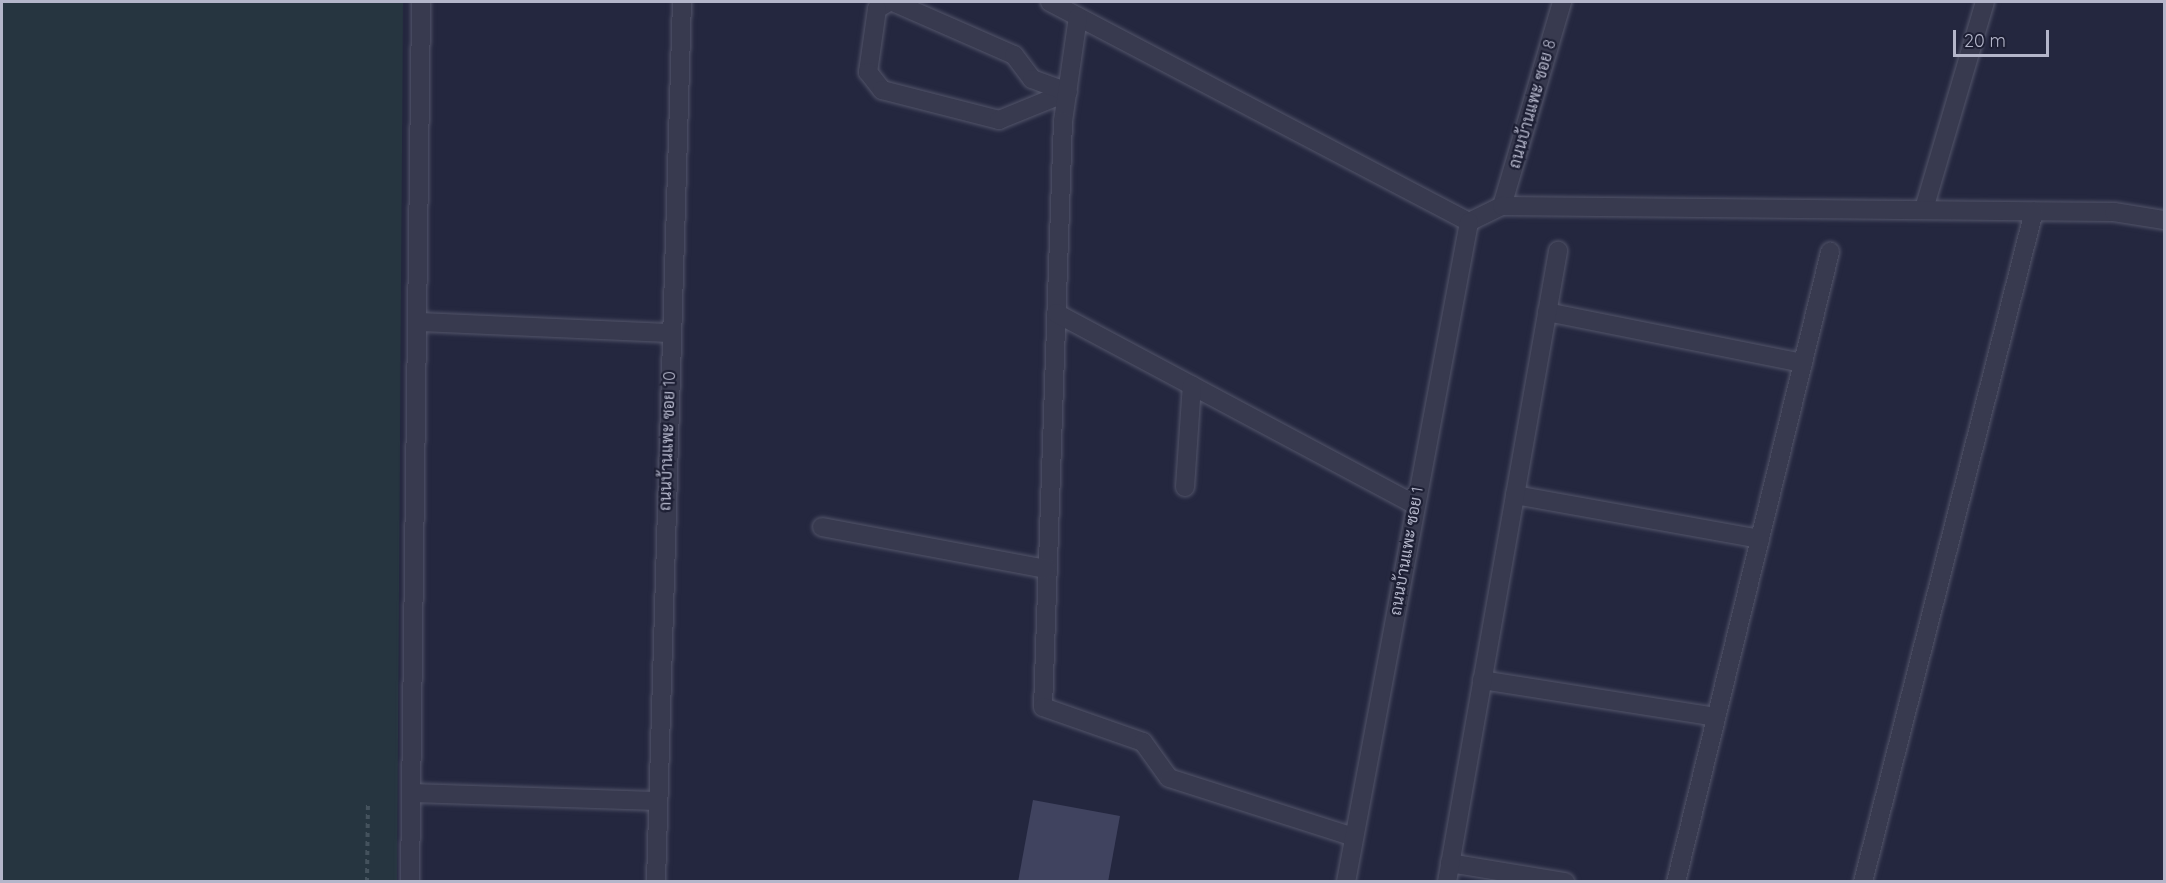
<!DOCTYPE html>
<html>
<head>
<meta charset="utf-8">
<style>
	body { margin:0 }
	#map { position:relative; width:2166px; height:883px; overflow:hidden; background:#24273f; font-family:Quicksand,Sarabun,sans-serif }
	div>[style] { position:absolute }
	.green>* { inset:0; background:#263540 }
	.building>* { inset:0; background:#40435f }
	.path>* { height:4px; margin-top:-2px; transform-origin:0; background:repeating-linear-gradient(90deg,#44525d 0 4.5px,transparent 0 9px) }
	.roads { filter:drop-shadow(0 0 2px #53556a) drop-shadow(0 0 2px #53556a) }
	.minor>* { height:18px; margin:-9px; padding:0 9px; transform-origin:9px; border-radius:9px; background:#383a4f }
	span { translate:-50% -50%; white-space:nowrap; text-align:center; line-height:1.15; -webkit-text-stroke:4.5px #1d1f34; paint-order:stroke }
	.street-label { font-size:16px; color:#b4b6ca }
	.frame { position:absolute; inset:0; border:3px solid #b4b6ca; pointer-events:none }
	.scale { position:absolute; left:1953px; top:30px; width:96px; height:27px; box-sizing:border-box; border:3px solid #b4b6ca; border-top:0; padding-left:8px; font-size:18px; line-height:21px; white-space:nowrap; color:#b4b6ca; -webkit-text-stroke:4px #1d1f34; paint-order:stroke }
</style>
</head>
<body>
<div id="map">
	<div class="green">
		<i style="clip-path:polygon(2px 2px,403px 2px,397px 881px,2px 881px)"></i>
	</div>
	<div class="building">
		<i style="clip-path:polygon(1033px 800px,1120px 816px,1108px 882px,1018px 882px)"></i>
	</div>
	<div class="path">
		<i style="left:367px;top:882px;width:77px;rotate:-89.3deg"></i>
	</div>
	<div class="roads">
		<div class="minor">
			<i style="left:889px;top:2px;width:14px;rotate:150deg"></i>
			<i style="left:877px;top:9px;width:64px;rotate:98.1deg"></i>
			<i style="left:868px;top:72px;width:23px;rotate:52deg"></i>
			<i style="left:882px;top:90px;width:121px;rotate:14.4deg"></i>
			<i style="left:999px;top:120px;width:74px;rotate:-22.1deg"></i>
			<i style="left:893px;top:2px;width:132px;rotate:23.7deg"></i>
			<i style="left:1014px;top:55px;width:30px;rotate:53deg"></i>
			<i style="left:1032px;top:79px;width:38px;rotate:20deg"></i>
			<i style="left:1050px;top:2px;width:473px;rotate:27.7deg"></i>
			<i style="left:1078px;top:17px;width:105px;rotate:98.2deg"></i>
			<i style="left:1063px;top:121px;width:586px;rotate:91.95deg"></i>
			<i style="left:1043px;top:707px;width:106px;rotate:19.3deg"></i>
			<i style="left:1143px;top:742px;width:44px;rotate:54.2deg"></i>
			<i style="left:1169px;top:778px;width:194px;rotate:17.7deg"></i>
			<i style="left:1502px;top:206px;width:213px;rotate:-73.6deg"></i>
			<i style="left:1924px;top:209px;width:216px;rotate:-73.6deg"></i>
			<i style="left:1469px;top:222px;width:37px;rotate:-26deg"></i>
			<i style="left:1502px;top:206px;width:612px;rotate:0.56deg"></i>
			<i style="left:2114px;top:212px;width:51px;rotate:9.1deg"></i>
			<i style="left:1547px;top:312px;width:261px;rotate:11.3deg"></i>
			<i style="left:1056px;top:313px;width:406px;rotate:28.1deg"></i>
			<i style="left:418px;top:322px;width:253px;rotate:2.5deg"></i>
			<i style="left:1185px;top:487px;width:102px;rotate:-86.1deg"></i>
			<i style="left:1515px;top:495px;width:249px;rotate:10.2deg"></i>
			<i style="left:822px;top:527px;width:229px;rotate:10.6deg"></i>
			<i style="left:1482px;top:680px;width:237px;rotate:9deg"></i>
			<i style="left:413px;top:793px;width:242px;rotate:1.9deg"></i>
			<i style="left:1450px;top:863px;width:117px;rotate:9.4deg"></i>
			<i style="left:410px;top:882px;width:880px;rotate:-89.28deg"></i>
			<i style="left:656px;top:882px;width:880px;rotate:-88.31deg"></i>
			<i style="left:1346px;top:882px;width:671px;rotate:-79.44deg"></i>
			<i style="left:1447px;top:882px;width:641px;rotate:-80.02deg"></i>
			<i style="left:1676px;top:882px;width:649px;rotate:-76.26deg"></i>
			<i style="left:1863px;top:882px;width:692px;rotate:-75.7deg"></i>
		</div>
	</div>
	<div class="street-label">
		<span style="left:1532px;top:104px;rotate:-74deg">ถนนบ้านแพะ ซอย 8</span>
		<span style="left:667px;top:441px;rotate:-88deg">ถนนบ้านแพะ ซอย 10</span>
		<span style="left:1406px;top:551px;rotate:-80deg">ถนนบ้านแพะ ซอย 1</span>
	</div>
	<div class="frame"></div>
	<div class="scale">20 m</div>
</div>
</body>
</html>
